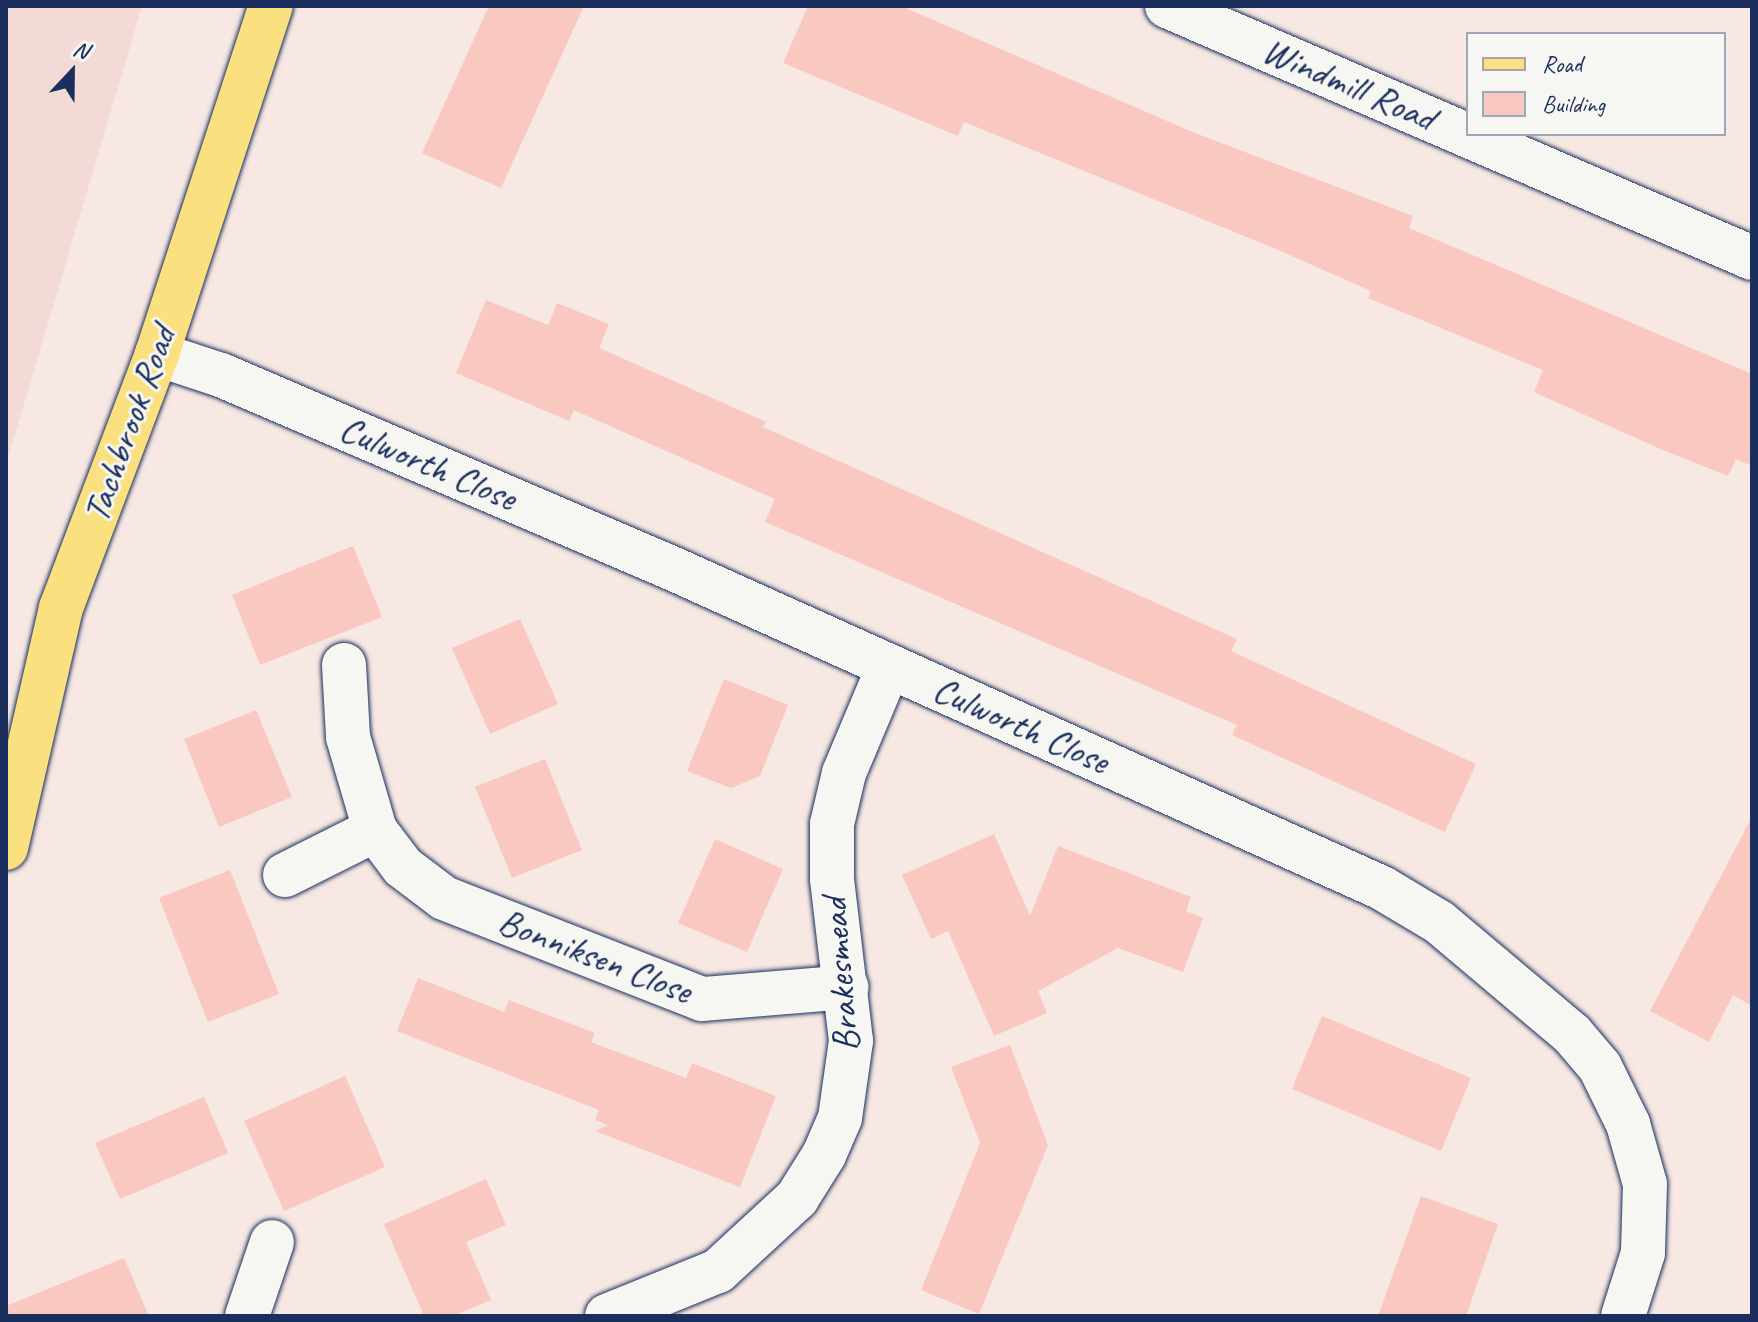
<!DOCTYPE html>
<html>
<head>
<meta charset="utf-8">
<style>
	body { margin:0 }
	#map { position:relative; width:1758px; height:1322px; overflow:hidden; background:#f7e8e3; font-family:Caveat,sans-serif }
	div>[style] { position:absolute }
	.built>* { inset:0; background:#f4dad7 }
	.building>* { inset:0; background:#f9c8c1 }
	.roads { filter:drop-shadow(0 0 2px #1b2f5e) drop-shadow(0 0 2px #1b2f5e) }
	.minor>* { height:44px; margin:-22px; padding:0 22px; transform-origin:22px; border-radius:22px; background:#f6f6f2 }
	.major>* { height:44px; margin:-22px; padding:0 22px; transform-origin:22px; border-radius:22px; background:#fbe080 }
	span { translate:-50% -50%; white-space:nowrap; text-align:center; line-height:1.15; -webkit-text-stroke:6px #f6f6f2; paint-order:stroke }
	.street-label { font-size:38px; color:#1b2f5e }
	.frame { position:absolute; inset:0; border:8px solid #1b2f5e; pointer-events:none }
	.legend { position:absolute; left:1466px; top:32px; width:260px; height:104px; box-sizing:border-box; background:#f6f6f2; border:2px solid #9ea6b7; margin:0; padding:10px 14px; list-style:none; font-size:24px; color:#1b2f5e }
	.legend li { display:flex; align-items:center; gap:16px; height:40px }
	.legend b { width:40px; border:2px solid #9ea6b7 }
	.north { position:absolute; left:32px; top:32px; width:80px; height:80px; -webkit-text-stroke:6px #f6f6f2; paint-order:stroke; rotate:22deg; font-size:22px; font-weight:700; line-height:32px; text-align:center; color:#1b2f5e }
	.north::after { content:''; display:block; margin:auto; width:28px; height:36px; background:#1b2f5e; clip-path:polygon(50% 0,100% 100%,50% 72%,0 100%) }
</style>
</head>
<body>
<div id="map">
	<div class="built">
		<i style="clip-path:polygon(6px 6px,142px 6px,6px 465px)"></i>
	</div>
	<div class="building">
		<i style="clip-path:polygon(489px 6px,584px 6px,501px 188px,422px 153px)"></i>
		<i style="clip-path:polygon(808px 6px,901px 6px,1195px 133px,1413px 216px,1409px 228px,1752px 374px,1752px 466px,1736px 459px,1728px 476px,1658px 448px,1534px 392px,1543px 370px,1368px 298px,1371px 291px,1276px 249px,964px 122px,958px 136px,783px 63px)"></i>
		<i style="clip-path:polygon(486px 300px,548px 325px,557px 303px,609px 324px,599px 348px,766px 422px,763px 427px,1237px 639px,1231px 651px,1476px 764px,1445px 832px,1232px 735px,1237px 725px,765px 522px,775px 499px,574px 410px,569px 421px,456px 373px)"></i>
		<i style="clip-path:polygon(353px 546px,382px 617px,260px 665px,232px 595px)"></i>
		<i style="clip-path:polygon(520px 619px,558px 704px,490px 734px,452px 648px)"></i>
		<i style="clip-path:polygon(724px 679px,788px 705px,760px 776px,731px 788px,687px 771px)"></i>
		<i style="clip-path:polygon(256px 710px,292px 797px,219px 827px,184px 739px)"></i>
		<i style="clip-path:polygon(545px 759px,582px 850px,512px 878px,475px 787px)"></i>
		<i style="clip-path:polygon(1752px 817px,1752px 1006px,1733px 995px,1709px 1042px,1650px 1011px)"></i>
		<i style="clip-path:polygon(994px 834px,1030px 916px,1058px 846px,1191px 897px,1186px 911px,1203px 918px,1183px 972px,1118px 948px,1038px 991px,1047px 1013px,994px 1036px,948px 931px,931px 939px,902px 875px)"></i>
		<i style="clip-path:polygon(715px 839px,783px 869px,747px 952px,678px 923px)"></i>
		<i style="clip-path:polygon(230px 870px,279px 994px,208px 1022px,159px 898px)"></i>
		<i style="clip-path:polygon(418px 978px,504px 1012px,509px 1000px,595px 1033px,591px 1042px,686px 1078px,692px 1063px,776px 1096px,740px 1187px,595px 1131px,608px 1125px,595px 1120px,599px 1110px,397px 1031px)"></i>
		<i style="clip-path:polygon(1322px 1016px,1471px 1078px,1441px 1151px,1292px 1089px)"></i>
		<i style="clip-path:polygon(1010px 1045px,1048px 1145px,979px 1314px,921px 1290px,980px 1143px,951px 1067px)"></i>
		<i style="clip-path:polygon(345px 1076px,385px 1167px,284px 1211px,244px 1121px)"></i>
		<i style="clip-path:polygon(204px 1097px,228px 1153px,120px 1199px,95px 1143px)"></i>
		<i style="clip-path:polygon(486px 1179px,506px 1225px,466px 1242px,491px 1300px,453px 1316px,424px 1316px,384px 1224px)"></i>
		<i style="clip-path:polygon(1421px 1196px,1498px 1224px,1466px 1316px,1378px 1316px)"></i>
		<i style="clip-path:polygon(124px 1258px,149px 1316px,6px 1316px,6px 1306px)"></i>
	</div>
	<div class="roads">
		<div class="minor">
			<i style="left:1167px;top:6px;width:637px;rotate:23.3deg"></i>
			<i style="left:157px;top:354px;width:67px;rotate:18.2deg"></i>
			<i style="left:221px;top:375px;width:485px;rotate:23.2deg"></i>
			<i style="left:667px;top:566px;width:784px;rotate:24.24deg"></i>
			<i style="left:1382px;top:888px;width:66px;rotate:30.8deg"></i>
			<i style="left:1439px;top:922px;width:174px;rotate:40.1deg"></i>
			<i style="left:1572px;top:1034px;width:43px;rotate:49.7deg"></i>
			<i style="left:1600px;top:1067px;width:64px;rotate:63.8deg"></i>
			<i style="left:1628px;top:1124px;width:62px;rotate:74.2deg"></i>
			<i style="left:1645px;top:1184px;width:69px;rotate:91.7deg"></i>
			<i style="left:1643px;top:1253px;width:66px;rotate:107.6deg"></i>
			<i style="left:344px;top:665px;width:72px;rotate:86.8deg"></i>
			<i style="left:348px;top:737px;width:97px;rotate:73.8deg"></i>
			<i style="left:375px;top:830px;width:46px;rotate:52.9deg"></i>
			<i style="left:403px;top:867px;width:51px;rotate:37.1deg"></i>
			<i style="left:444px;top:898px;width:277px;rotate:21.4deg"></i>
			<i style="left:702px;top:999px;width:145px;rotate:-4.7deg"></i>
			<i style="left:285px;top:875px;width:101px;rotate:-26.6deg"></i>
			<i style="left:247px;top:1316px;width:78px;rotate:-71.3deg"></i>
			<i style="left:607px;top:1316px;width:120px;rotate:-22.1deg"></i>
			<i style="left:718px;top:1271px;width:108px;rotate:-42.7deg"></i>
			<i style="left:797px;top:1198px;width:51px;rotate:-57.9deg"></i>
			<i style="left:824px;top:1155px;width:40px;rotate:-66.6deg"></i>
			<i style="left:840px;top:1118px;width:78px;rotate:-81.9deg"></i>
			<i style="left:851px;top:1041px;width:163px;rotate:-96.7deg"></i>
			<i style="left:832px;top:879px;width:55px;rotate:-90deg"></i>
			<i style="left:832px;top:824px;width:52px;rotate:-76.8deg"></i>
			<i style="left:844px;top:773px;width:116px;rotate:-67.2deg"></i>
		</div>
		<div class="major">
			<i style="left:6px;top:848px;width:246px;rotate:-77.1deg"></i>
			<i style="left:61px;top:608px;width:272px;rotate:-69.3deg"></i>
			<i style="left:157px;top:354px;width:366px;rotate:-71.9deg"></i>
		</div>
	</div>
	<div class="street-label">
		<span style="left:1349px;top:84px;rotate:23deg">Windmill Road</span>
		<span style="left:129px;top:424px;rotate:-70deg">Tachbrook Road</span>
		<span style="left:428px;top:463px;rotate:23deg">Culworth Close</span>
		<span style="left:1021px;top:725px;rotate:24deg">Culworth Close</span>
		<span style="left:595px;top:956px;rotate:21deg">Bonniksen Close</span>
		<span style="left:840px;top:975px;rotate:-95deg">Brakesmead</span>
	</div>
	<div class="frame"></div>
	<ul class="legend">
	<li><b style="height:10px;background:#fbe080"></b>Road</li>
	<li><b style="height:22px;background:#f9c8c1"></b>Building</li>
	</ul>
	<div class="north">N</div>
</div>
</body>
</html>
